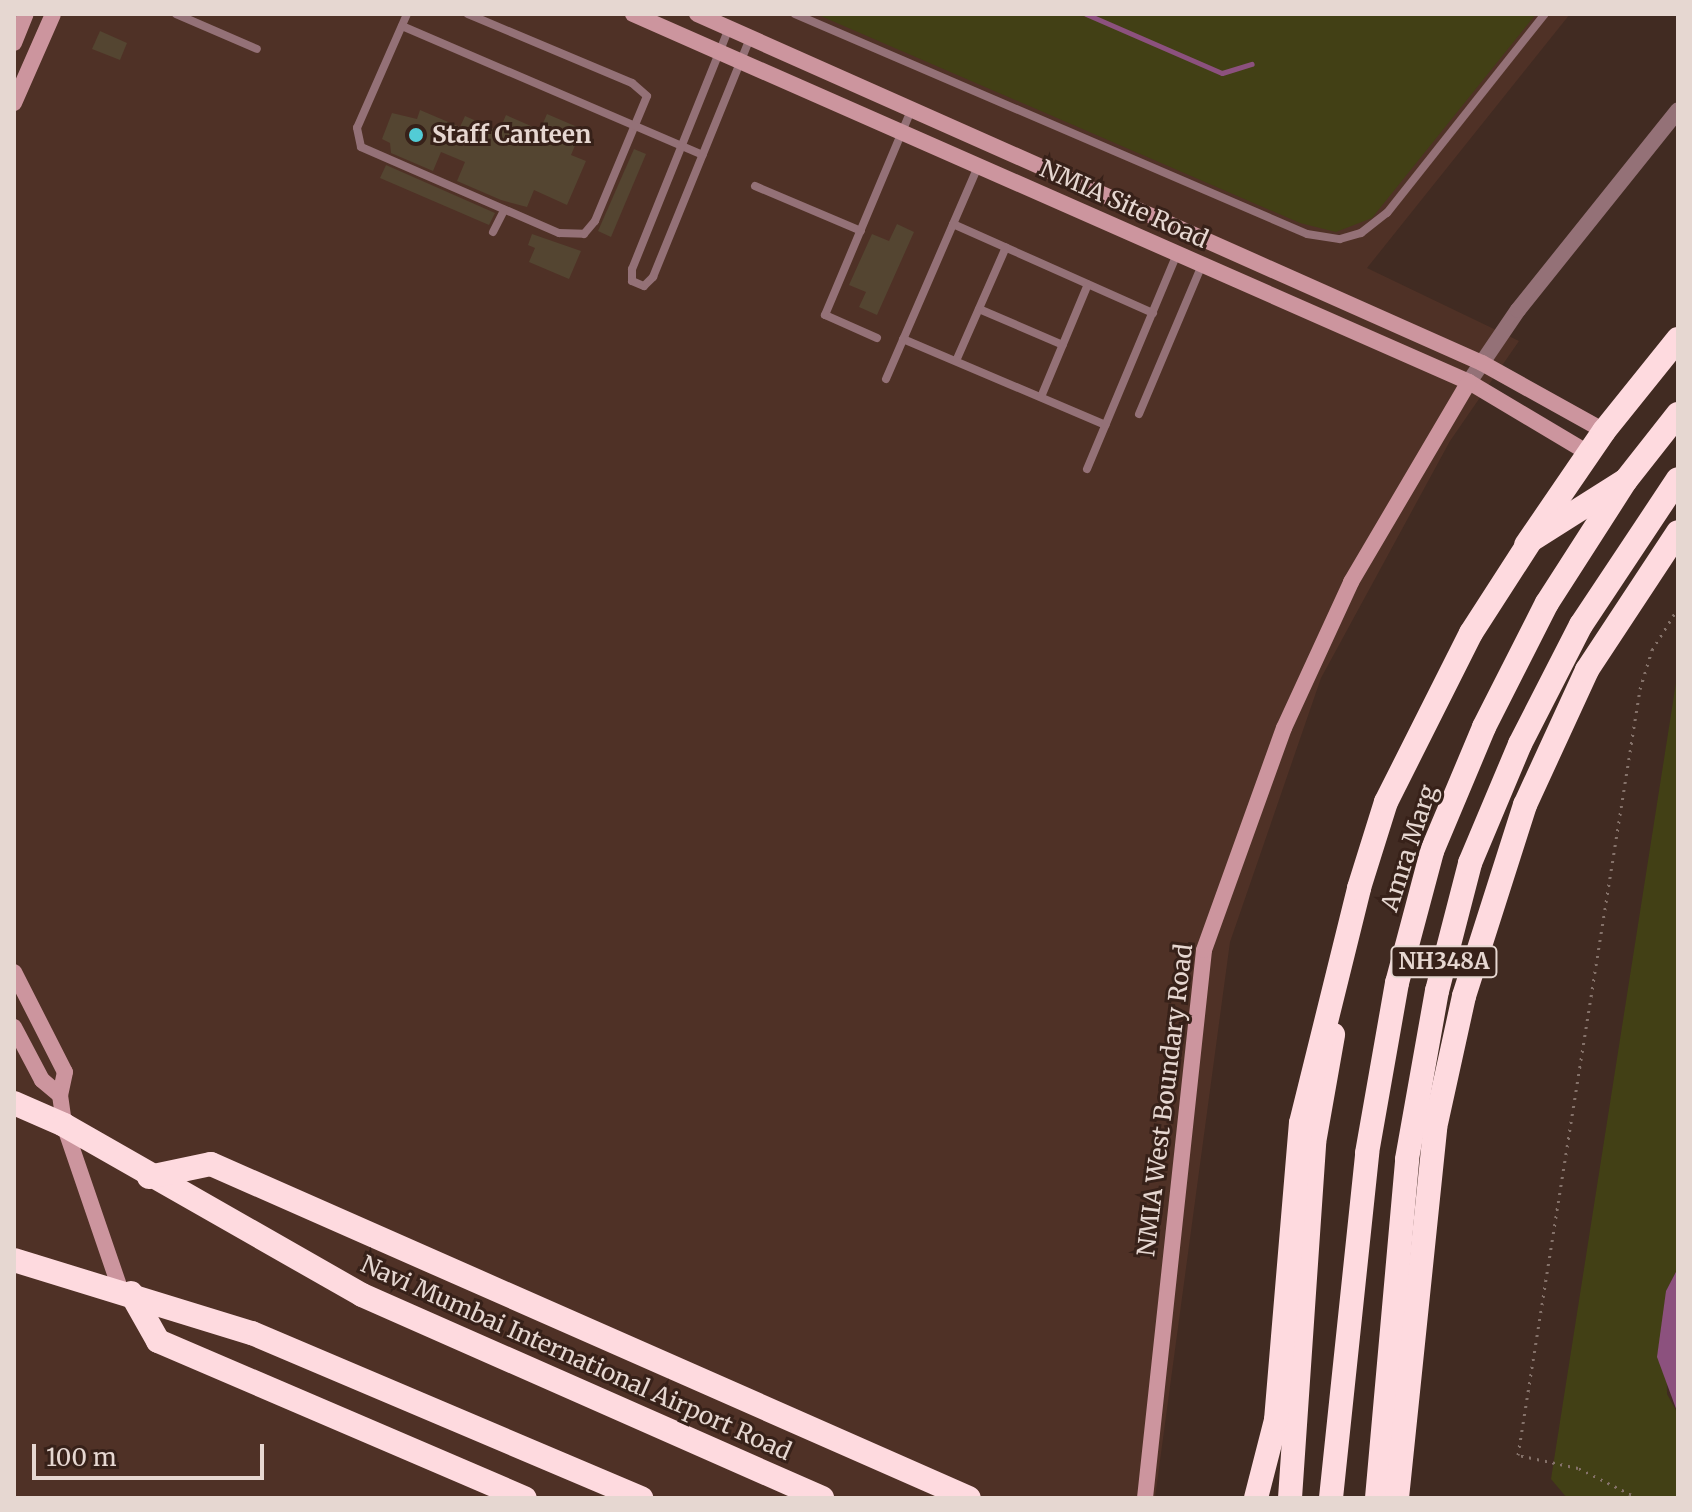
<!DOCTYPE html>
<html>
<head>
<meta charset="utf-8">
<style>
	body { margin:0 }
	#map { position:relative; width:1692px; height:1512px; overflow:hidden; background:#412b22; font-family:Merriweather,serif }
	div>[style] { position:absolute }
	.built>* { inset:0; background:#4f3126 }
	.green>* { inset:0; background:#424015 }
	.water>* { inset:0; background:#8c517e }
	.stream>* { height:5px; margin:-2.5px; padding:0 2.5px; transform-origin:2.5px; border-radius:2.5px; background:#8c517e }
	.building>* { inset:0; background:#544531 }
	.path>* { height:3px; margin-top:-1.5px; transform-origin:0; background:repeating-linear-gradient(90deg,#85726a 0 2px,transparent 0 8px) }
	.lane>* { height:8px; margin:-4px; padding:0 4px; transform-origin:4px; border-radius:4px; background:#947177 }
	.street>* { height:16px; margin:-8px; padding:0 8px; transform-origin:8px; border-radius:8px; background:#947177 }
	.secondary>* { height:16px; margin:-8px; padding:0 8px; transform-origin:8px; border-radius:8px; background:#cc959e }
	.highway>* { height:24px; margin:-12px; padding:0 12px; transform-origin:12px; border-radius:12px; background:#fedadf }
	.highway-bridge>* { height:24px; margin:-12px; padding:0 12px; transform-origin:12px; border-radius:12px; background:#fedadf }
	.dots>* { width:22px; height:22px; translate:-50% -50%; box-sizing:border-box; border:4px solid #372119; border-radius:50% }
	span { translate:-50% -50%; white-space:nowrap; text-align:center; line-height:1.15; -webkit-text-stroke:6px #372119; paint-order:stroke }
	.shield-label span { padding:2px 6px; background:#372119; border:2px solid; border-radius:6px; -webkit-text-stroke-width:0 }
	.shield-label { font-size:22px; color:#e6d7d1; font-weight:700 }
	.poi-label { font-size:24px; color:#e6d7d1; font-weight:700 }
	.left { translate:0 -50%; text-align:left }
	.street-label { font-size:24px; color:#e6d7d1 }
	.frame { position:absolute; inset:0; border:16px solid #e6d7d1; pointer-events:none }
	.scale { position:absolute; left:32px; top:1444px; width:232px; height:36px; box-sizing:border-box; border:4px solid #e6d7d1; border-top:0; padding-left:10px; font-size:24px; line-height:28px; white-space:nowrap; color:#e6d7d1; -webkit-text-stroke:6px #372119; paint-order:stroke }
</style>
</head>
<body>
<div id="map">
	<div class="built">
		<i style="clip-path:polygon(14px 14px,1570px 14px,1367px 268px,1519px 341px,1450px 441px,1321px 678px,1230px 942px,1155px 1498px,14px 1498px)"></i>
	</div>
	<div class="green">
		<i style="clip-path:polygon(816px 14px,1536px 14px,1372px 218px,1336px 232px,1300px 223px)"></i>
		<i style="clip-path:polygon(1678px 670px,1678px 1268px,1666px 1291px,1667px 1394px,1678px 1414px,1678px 1498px,1567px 1498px,1551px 1479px)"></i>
	</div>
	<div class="water">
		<i style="clip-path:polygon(1678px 1268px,1678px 1414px,1657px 1357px,1666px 1291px)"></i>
	</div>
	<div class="stream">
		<i style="left:1086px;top:14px;width:148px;rotate:23.5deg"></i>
		<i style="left:1222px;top:73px;width:31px;rotate:-17deg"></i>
	</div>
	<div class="building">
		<i style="clip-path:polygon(100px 31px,127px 43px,120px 60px,92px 49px)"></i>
		<i style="clip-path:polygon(420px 110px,460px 127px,465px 116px,499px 131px,506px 115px,540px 130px,547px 114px,582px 129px,571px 155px,586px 161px,567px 205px,534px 190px,527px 207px,501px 200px,457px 181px,465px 162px,441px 152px,433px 171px,391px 153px,390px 143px,382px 139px,392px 113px,417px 119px)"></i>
		<i style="clip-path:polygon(634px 149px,646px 154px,611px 237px,598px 231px)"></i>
		<i style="clip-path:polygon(386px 165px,495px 213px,489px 225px,380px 178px)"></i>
		<i style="clip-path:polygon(897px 224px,914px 232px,877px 315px,859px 307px,866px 292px,849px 285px,872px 234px,889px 241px)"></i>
		<i style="clip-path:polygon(532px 234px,581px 251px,569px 279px,529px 262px,535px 248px,528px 245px)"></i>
	</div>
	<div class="path">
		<i style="left:1638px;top:1498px;width:67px;rotate:-153.4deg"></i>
		<i style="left:1578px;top:1468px;width:61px;rotate:-167.8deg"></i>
		<i style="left:1518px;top:1455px;width:776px;rotate:-80.95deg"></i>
		<i style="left:1640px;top:689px;width:41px;rotate:-72.9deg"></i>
		<i style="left:1652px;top:650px;width:49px;rotate:-58.2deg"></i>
	</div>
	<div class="lane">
		<i style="left:176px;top:14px;width:88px;rotate:23.4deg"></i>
		<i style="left:407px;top:14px;width:124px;rotate:113.7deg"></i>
		<i style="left:357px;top:128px;width:19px;rotate:78deg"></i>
		<i style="left:361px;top:147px;width:216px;rotate:23.5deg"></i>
		<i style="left:559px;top:233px;width:25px;rotate:2deg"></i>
		<i style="left:584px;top:234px;width:17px;rotate:-50deg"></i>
		<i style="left:595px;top:221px;width:135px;rotate:-67.4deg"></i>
		<i style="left:647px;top:96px;width:20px;rotate:-139deg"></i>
		<i style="left:632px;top:83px;width:178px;rotate:-157.2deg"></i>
		<i style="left:795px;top:14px;width:557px;rotate:23.25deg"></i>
		<i style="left:1307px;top:234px;width:33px;rotate:9deg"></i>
		<i style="left:1340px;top:239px;width:22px;rotate:-16deg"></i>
		<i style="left:1361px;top:233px;width:33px;rotate:-38deg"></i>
		<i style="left:1387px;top:213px;width:254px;rotate:-51.6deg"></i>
		<i style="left:402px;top:26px;width:327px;rotate:23.2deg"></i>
		<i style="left:729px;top:28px;width:260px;rotate:111.9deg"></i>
		<i style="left:632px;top:269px;width:12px;rotate:90deg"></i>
		<i style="left:632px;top:281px;width:13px;rotate:23deg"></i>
		<i style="left:644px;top:286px;width:13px;rotate:-45deg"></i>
		<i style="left:653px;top:277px;width:258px;rotate:-67.9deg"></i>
		<i style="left:755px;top:186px;width:115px;rotate:23deg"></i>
		<i style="left:953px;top:224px;width:219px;rotate:24deg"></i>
		<i style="left:493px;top:232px;width:25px;rotate:-63deg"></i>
		<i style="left:979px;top:309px;width:91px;rotate:23.2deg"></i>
		<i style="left:877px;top:338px;width:57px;rotate:-156.1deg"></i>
		<i style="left:825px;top:315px;width:222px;rotate:-67.2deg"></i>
		<i style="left:903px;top:339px;width:220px;rotate:23deg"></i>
		<i style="left:956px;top:361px;width:124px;rotate:-66.3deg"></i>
		<i style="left:886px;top:379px;width:232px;rotate:-66.6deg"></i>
		<i style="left:1041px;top:397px;width:122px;rotate:-67.4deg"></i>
		<i style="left:1139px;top:414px;width:162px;rotate:-67.1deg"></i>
		<i style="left:1087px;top:469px;width:233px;rotate:-67.3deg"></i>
	</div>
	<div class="street">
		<i style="left:1469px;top:382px;width:87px;rotate:-55.8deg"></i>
		<i style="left:1518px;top:310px;width:256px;rotate:-51.3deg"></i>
	</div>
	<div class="secondary">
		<i style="left:633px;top:14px;width:913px;rotate:23.76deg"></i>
		<i style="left:1469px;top:382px;width:139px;rotate:30.8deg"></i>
		<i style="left:697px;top:14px;width:859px;rotate:23.97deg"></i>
		<i style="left:1482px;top:363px;width:140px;rotate:29.1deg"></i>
		<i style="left:14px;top:43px;width:31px;rotate:-68deg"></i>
		<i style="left:14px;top:103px;width:97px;rotate:-66.3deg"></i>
		<i style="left:14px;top:972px;width:112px;rotate:63deg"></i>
		<i style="left:65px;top:1072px;width:24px;rotate:102deg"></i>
		<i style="left:60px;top:1095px;width:30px;rotate:82deg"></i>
		<i style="left:64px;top:1125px;width:173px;rotate:71.1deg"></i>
		<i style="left:14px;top:1027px;width:60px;rotate:62.2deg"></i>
		<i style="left:42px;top:1080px;width:23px;rotate:40deg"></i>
		<i style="left:1145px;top:1498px;width:551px;rotate:-83.85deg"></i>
		<i style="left:1204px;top:950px;width:236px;rotate:-70.2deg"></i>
		<i style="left:1284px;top:728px;width:161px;rotate:-65.3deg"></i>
		<i style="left:1351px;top:582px;width:232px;rotate:-59.5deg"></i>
	</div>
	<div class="highway">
		<i style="left:1526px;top:545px;width:138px;rotate:-55.6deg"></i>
		<i style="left:1604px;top:431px;width:118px;rotate:-51.2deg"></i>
		<i style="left:14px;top:1103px;width:55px;rotate:23.7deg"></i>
		<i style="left:64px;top:1125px;width:343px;rotate:29.7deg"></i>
		<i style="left:362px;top:1295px;width:503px;rotate:23.81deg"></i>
		<i style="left:149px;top:1177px;width:63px;rotate:-11.8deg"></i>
		<i style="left:211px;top:1164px;width:828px;rotate:23.78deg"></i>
		<i style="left:14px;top:1260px;width:249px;rotate:17.1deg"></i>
		<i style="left:252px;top:1333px;width:423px;rotate:23deg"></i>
		<i style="left:131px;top:1293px;width:55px;rotate:60.6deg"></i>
		<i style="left:158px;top:1341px;width:399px;rotate:23.2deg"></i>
		<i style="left:1290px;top:1498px;width:356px;rotate:-86.1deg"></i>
		<i style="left:1314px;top:1143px;width:110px;rotate:-80deg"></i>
		<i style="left:1331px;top:1498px;width:347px;rotate:-84deg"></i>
		<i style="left:1367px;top:1153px;width:173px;rotate:-80deg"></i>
		<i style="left:1397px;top:983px;width:137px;rotate:-75.1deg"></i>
		<i style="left:1432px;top:851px;width:134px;rotate:-67.2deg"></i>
		<i style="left:1484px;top:727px;width:139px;rotate:-63.1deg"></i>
		<i style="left:1547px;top:603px;width:146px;rotate:-57.3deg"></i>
		<i style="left:1626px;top:480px;width:84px;rotate:-51.8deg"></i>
		<i style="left:1377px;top:1498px;width:340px;rotate:-84.9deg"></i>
		<i style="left:1407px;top:1159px;width:171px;rotate:-79.9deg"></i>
		<i style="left:1437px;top:991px;width:132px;rotate:-75.5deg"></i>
		<i style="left:1470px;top:863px;width:129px;rotate:-67.2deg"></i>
		<i style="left:1520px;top:744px;width:134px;rotate:-62.9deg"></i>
		<i style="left:1581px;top:625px;width:175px;rotate:-56.4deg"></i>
		<i style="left:1397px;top:1498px;width:372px;rotate:-84.1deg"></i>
		<i style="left:1435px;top:1128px;width:135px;rotate:-77.6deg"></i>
		<i style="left:1464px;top:996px;width:201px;rotate:-72.3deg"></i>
		<i style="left:1525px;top:805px;width:149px;rotate:-65.3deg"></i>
		<i style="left:1587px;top:670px;width:165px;rotate:-56.6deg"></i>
	</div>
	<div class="highway-bridge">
		<i style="left:1256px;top:1498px;width:81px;rotate:-75.6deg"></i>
		<i style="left:1276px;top:1420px;width:298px;rotate:-85.2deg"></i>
		<i style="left:1301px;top:1123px;width:242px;rotate:-76.1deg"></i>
		<i style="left:1359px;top:888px;width:90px;rotate:-72.6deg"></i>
		<i style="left:1386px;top:802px;width:189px;rotate:-63.3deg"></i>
		<i style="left:1471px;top:633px;width:111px;rotate:-57.2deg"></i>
		<i style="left:1531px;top:540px;width:112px;rotate:-32.3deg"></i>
	</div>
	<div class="dots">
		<i style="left:416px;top:135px;background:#52ccd6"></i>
	</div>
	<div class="shield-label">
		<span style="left:1444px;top:962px">NH348A</span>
	</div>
	<div class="poi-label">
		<span class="left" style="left:432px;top:135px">Staff Canteen</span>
	</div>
	<div class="street-label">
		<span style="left:1124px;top:204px;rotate:24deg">NMIA Site Road</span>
		<span style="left:1409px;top:848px;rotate:-72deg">Amra Marg</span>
		<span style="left:1165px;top:1100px;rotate:-83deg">NMIA West Boundary Road</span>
		<span style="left:576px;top:1358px;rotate:24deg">Navi Mumbai International Airport Road</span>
	</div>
	<div class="frame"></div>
	<div class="scale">100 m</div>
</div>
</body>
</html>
